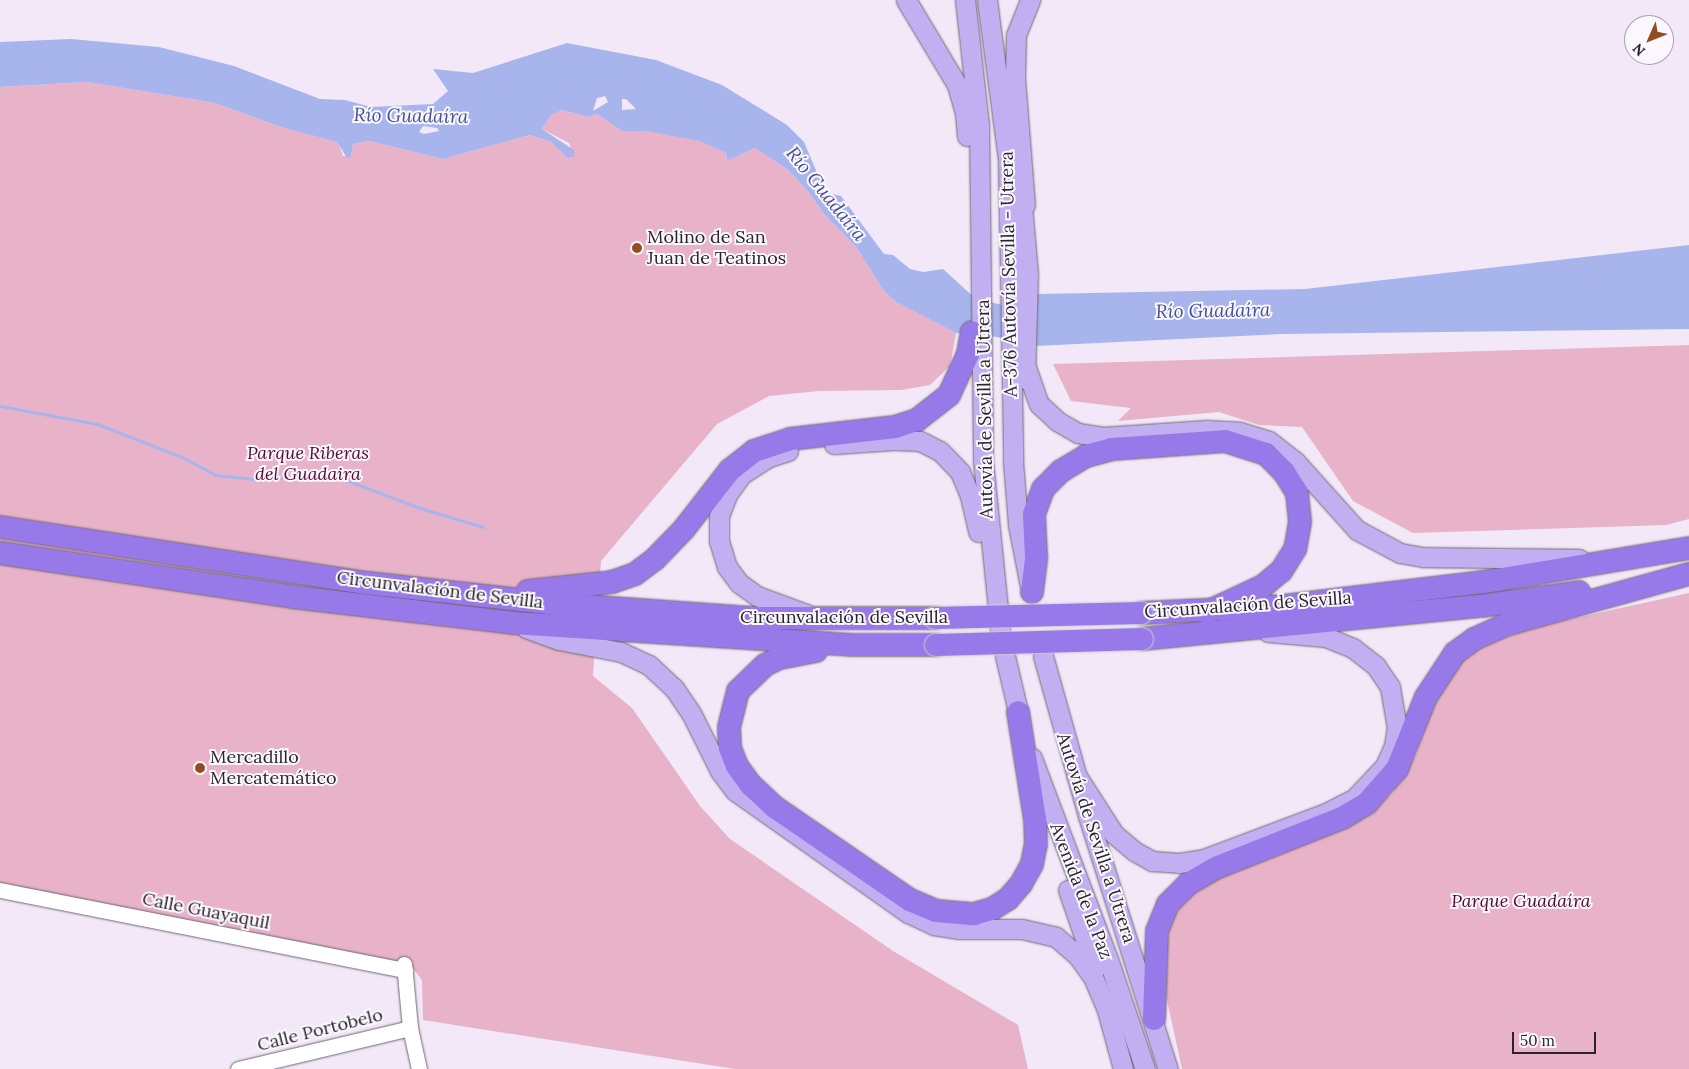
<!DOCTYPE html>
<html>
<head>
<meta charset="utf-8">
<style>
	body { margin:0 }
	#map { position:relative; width:1689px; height:1069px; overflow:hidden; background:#f2e8f8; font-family:Lora,serif }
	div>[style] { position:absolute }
	.green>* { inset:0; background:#e8b2c8 }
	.water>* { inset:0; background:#a8b5ed }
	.stream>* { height:3px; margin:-1.5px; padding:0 1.5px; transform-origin:1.5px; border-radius:1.5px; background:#a8b5ed }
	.roads { filter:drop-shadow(0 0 1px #6f6674) drop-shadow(0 0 1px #6f6674) }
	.minor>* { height:15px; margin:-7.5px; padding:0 7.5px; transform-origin:7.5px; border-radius:7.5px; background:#fff }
	.major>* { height:19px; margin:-9.5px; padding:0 9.5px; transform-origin:9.5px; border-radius:9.5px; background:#c1aff2 }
	.highway>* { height:22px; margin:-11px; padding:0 11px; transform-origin:11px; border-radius:11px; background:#9779ea }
	.bridges { filter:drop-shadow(0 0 1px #d0cfd0) drop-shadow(0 0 1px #d0cfd0) }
	.highway-bridge>* { height:22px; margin:-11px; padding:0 11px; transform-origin:11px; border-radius:11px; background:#9779ea }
	.dots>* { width:14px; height:14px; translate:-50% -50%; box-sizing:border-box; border:2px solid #fbf7fe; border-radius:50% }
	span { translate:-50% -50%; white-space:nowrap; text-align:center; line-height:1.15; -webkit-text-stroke:4px #fbf7fe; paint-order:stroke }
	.poi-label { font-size:18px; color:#29252b }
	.left { translate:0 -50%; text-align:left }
	.street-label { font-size:18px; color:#29252b }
	.park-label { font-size:18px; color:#530932; font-style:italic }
	.water-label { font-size:19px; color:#455095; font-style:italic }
	.north { position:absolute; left:1624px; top:15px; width:50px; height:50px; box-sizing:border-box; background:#fbf7fe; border:1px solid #a7a3aa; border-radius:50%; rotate:226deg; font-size:14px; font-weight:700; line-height:20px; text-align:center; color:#29252b }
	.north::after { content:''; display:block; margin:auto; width:18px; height:22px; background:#924e20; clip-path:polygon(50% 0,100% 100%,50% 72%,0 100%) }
	.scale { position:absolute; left:1512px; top:1032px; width:84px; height:22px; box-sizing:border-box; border:2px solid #29252b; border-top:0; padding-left:6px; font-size:15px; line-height:18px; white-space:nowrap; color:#29252b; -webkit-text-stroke:4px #fbf7fe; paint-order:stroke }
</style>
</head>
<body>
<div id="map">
	<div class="green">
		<i style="clip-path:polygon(87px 82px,215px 103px,281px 127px,338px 142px,343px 156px,351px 156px,353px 144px,369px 141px,443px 159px,530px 135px,551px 142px,569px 158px,574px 157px,569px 143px,542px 129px,551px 115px,562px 110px,588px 117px,597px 114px,622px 131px,645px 131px,700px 140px,726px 153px,727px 161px,755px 148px,788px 170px,806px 189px,824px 214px,856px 247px,884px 291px,896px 302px,956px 333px,950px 366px,930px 385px,901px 390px,819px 391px,769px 396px,717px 424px,601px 561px,593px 676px,632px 708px,700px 806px,730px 839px,893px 951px,1018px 1025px,1028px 1069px,735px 1069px,423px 1020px,422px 980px,408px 962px,404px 964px,0 884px,0 87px)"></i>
		<i style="clip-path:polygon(1689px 345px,1689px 519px,1666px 525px,1413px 533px,1353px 501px,1302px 427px,1259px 425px,1219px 412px,1118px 421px,1131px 408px,1071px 401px,1053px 364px)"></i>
		<i style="clip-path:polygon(1689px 593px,1689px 1069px,1182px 1069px,1163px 982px,1166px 944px,1171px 921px,1187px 897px,1214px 879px,1369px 812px,1392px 794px,1416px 755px,1430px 712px,1446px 675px,1474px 649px,1530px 628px)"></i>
	</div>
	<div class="water">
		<i style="clip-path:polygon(evenodd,71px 39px,159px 47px,234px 66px,320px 99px,345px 100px,371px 107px,433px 104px,448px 91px,433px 69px,473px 73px,567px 43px,656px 60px,722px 85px,787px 125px,804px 142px,823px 187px,828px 193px,841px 196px,884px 254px,893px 255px,910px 269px,923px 272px,943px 269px,976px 299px,1003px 305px,1038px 294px,1305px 289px,1689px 245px,1689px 329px,1281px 334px,1036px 346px,997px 337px,956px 333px,896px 302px,884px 291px,856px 247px,824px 214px,806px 189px,788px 170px,755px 148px,727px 161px,726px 153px,700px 141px,645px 131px,622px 131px,597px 114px,588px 117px,562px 110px,551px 115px,542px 129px,574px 150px,574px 157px,568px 158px,551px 142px,530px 135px,443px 159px,369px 141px,353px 144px,351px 156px,347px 158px,337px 142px,281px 127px,215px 103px,87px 82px,0 87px,0 42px,71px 39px,605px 96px,608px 102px,593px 111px,597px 98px,605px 96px,71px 39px,622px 99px,626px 99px,636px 109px,622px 110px,622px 99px,71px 39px,423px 126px,437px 128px,439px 131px,424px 134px,419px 132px,423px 126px)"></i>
	</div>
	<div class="stream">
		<i style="left:0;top:406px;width:99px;rotate:10.5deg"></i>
		<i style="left:97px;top:424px;width:91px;rotate:21.2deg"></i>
		<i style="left:182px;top:457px;width:38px;rotate:28deg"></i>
		<i style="left:216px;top:475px;width:45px;rotate:6.3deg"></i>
		<i style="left:261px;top:480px;width:38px;rotate:-7deg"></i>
		<i style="left:299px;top:475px;width:39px;rotate:3deg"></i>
		<i style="left:338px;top:477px;width:85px;rotate:20.8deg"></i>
		<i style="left:417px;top:507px;width:69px;rotate:16.9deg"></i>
	</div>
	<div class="roads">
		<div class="minor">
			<i style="left:0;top:890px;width:413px;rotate:11.2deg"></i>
			<i style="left:404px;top:964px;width:64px;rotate:84.6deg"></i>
			<i style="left:410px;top:1028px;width:42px;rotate:77.6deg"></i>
			<i style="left:238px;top:1069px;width:177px;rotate:-13.4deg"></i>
		</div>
		<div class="major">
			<i style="left:906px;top:0;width:99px;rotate:59deg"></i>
			<i style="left:957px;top:85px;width:29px;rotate:74deg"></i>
			<i style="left:965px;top:113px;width:23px;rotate:85deg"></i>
			<i style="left:965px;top:0;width:126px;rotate:83.6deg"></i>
			<i style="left:979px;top:125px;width:336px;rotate:89.3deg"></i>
			<i style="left:983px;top:461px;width:169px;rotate:84.2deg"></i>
			<i style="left:987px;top:0;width:161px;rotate:82.5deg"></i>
			<i style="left:1008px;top:160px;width:301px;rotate:89deg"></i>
			<i style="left:1013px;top:461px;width:64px;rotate:85.5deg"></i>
			<i style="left:1018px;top:525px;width:62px;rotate:78.9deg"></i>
			<i style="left:1021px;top:194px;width:80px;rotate:85deg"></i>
			<i style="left:1028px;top:274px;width:105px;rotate:91.6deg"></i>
			<i style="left:1025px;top:205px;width:128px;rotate:-94.5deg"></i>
			<i style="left:1015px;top:77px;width:42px;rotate:-88.6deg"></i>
			<i style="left:1016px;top:35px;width:38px;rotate:-68deg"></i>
			<i style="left:1026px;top:367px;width:39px;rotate:71deg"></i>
			<i style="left:1039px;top:404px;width:25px;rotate:43deg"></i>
			<i style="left:1057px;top:421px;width:24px;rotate:30deg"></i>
			<i style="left:1078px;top:433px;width:24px;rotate:9deg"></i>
			<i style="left:1102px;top:437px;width:105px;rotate:-3.8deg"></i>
			<i style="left:1207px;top:430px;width:33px;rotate:3deg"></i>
			<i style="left:1240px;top:432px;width:30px;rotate:17deg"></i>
			<i style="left:1269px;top:441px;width:33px;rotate:38deg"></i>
			<i style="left:1295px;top:461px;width:93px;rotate:48.1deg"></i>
			<i style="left:1357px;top:530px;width:49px;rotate:28.1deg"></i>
			<i style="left:1400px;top:553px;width:23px;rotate:10deg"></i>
			<i style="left:1423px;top:557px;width:156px;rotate:0.7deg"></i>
			<i style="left:834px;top:444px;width:60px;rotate:-3.8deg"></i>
			<i style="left:894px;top:440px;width:26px;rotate:2deg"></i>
			<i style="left:920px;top:441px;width:22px;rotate:27deg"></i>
			<i style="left:940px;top:451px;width:29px;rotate:46deg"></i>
			<i style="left:960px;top:472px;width:26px;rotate:67deg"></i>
			<i style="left:970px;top:496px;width:37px;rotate:77deg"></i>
			<i style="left:788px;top:451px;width:22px;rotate:162deg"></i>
			<i style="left:767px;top:458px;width:30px;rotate:147deg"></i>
			<i style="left:742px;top:474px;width:26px;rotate:126deg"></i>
			<i style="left:727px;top:495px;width:22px;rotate:111deg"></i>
			<i style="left:719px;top:516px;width:25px;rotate:90deg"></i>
			<i style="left:719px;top:541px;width:27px;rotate:73deg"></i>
			<i style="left:727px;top:567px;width:20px;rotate:53deg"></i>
			<i style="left:739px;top:583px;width:22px;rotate:36deg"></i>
			<i style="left:757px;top:596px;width:55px;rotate:20.1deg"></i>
			<i style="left:526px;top:628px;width:35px;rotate:20deg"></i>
			<i style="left:559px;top:640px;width:63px;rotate:11deg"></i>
			<i style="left:621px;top:652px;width:31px;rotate:25deg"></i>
			<i style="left:649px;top:665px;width:34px;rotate:43deg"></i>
			<i style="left:674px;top:688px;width:30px;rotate:56deg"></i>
			<i style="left:691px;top:713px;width:65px;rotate:63.4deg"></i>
			<i style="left:720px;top:771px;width:25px;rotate:53deg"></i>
			<i style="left:735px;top:791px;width:212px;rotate:35.2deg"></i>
			<i style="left:908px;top:913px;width:29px;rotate:25deg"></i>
			<i style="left:934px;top:925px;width:26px;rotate:9deg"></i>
			<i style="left:960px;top:929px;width:62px"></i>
			<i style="left:1022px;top:929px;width:35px;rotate:13deg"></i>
			<i style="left:1056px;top:937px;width:28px;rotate:41deg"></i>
			<i style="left:1077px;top:955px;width:27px;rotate:54deg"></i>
			<i style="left:1093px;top:977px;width:36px;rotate:67deg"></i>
			<i style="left:1107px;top:1010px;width:61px;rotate:74.8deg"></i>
			<i style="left:1005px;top:656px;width:70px;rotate:76.8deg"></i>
			<i style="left:1043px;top:656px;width:166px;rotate:74.3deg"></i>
			<i style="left:1088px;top:816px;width:265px;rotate:72.5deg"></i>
			<i style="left:1032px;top:758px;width:215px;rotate:69.3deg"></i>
			<i style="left:1108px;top:959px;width:116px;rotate:71.4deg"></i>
			<i style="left:1076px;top:775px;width:70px;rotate:57.2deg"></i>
			<i style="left:1114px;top:834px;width:26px;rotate:40deg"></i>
			<i style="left:1134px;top:851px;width:21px;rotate:29deg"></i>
			<i style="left:1152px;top:861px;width:27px;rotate:4deg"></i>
			<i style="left:1179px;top:863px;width:25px;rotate:-9deg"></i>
			<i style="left:1204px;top:859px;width:130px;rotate:-20.7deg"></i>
			<i style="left:1326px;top:813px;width:31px;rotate:-27deg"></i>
			<i style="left:1354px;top:799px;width:45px;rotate:-46.8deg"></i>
			<i style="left:1385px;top:766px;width:22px;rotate:-66deg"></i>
			<i style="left:1394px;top:746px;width:18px;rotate:-81deg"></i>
			<i style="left:1397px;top:728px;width:42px;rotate:-99.7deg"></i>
			<i style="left:1390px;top:687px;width:25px;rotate:-124deg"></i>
			<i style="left:1376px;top:666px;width:29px;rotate:-142deg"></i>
			<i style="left:1353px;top:648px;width:29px;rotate:-158deg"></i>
			<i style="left:1326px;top:637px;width:58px;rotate:-175.1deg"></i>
			<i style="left:1068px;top:890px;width:83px;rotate:70.9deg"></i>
		</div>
		<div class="highway">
			<i style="left:0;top:527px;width:371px;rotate:8.7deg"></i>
			<i style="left:367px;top:583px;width:190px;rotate:6.3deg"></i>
			<i style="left:556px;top:604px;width:196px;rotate:4.1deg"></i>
			<i style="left:751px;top:618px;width:184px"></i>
			<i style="left:0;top:553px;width:296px;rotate:8.5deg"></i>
			<i style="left:293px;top:597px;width:222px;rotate:6.7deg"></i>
			<i style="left:513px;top:623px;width:339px;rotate:3.7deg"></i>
			<i style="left:851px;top:645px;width:85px"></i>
			<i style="left:528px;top:591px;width:84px;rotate:-6.1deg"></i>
			<i style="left:612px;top:582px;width:24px;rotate:-19deg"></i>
			<i style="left:635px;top:574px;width:25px;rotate:-37deg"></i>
			<i style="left:655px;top:559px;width:42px;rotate:-46deg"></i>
			<i style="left:684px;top:529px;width:75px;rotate:-52.1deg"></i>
			<i style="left:730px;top:470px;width:31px;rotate:-38deg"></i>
			<i style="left:754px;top:451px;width:38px;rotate:-18deg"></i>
			<i style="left:790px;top:439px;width:106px;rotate:-6.5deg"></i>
			<i style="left:895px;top:427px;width:23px;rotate:-18deg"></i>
			<i style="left:917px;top:420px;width:41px;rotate:-38deg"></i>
			<i style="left:949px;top:395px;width:45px;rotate:-65.1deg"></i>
			<i style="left:968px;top:354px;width:22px;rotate:-80deg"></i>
			<i style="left:1032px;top:592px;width:35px;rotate:-83deg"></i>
			<i style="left:1036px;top:557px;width:43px;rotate:-92.7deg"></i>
			<i style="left:1034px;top:514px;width:27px;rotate:-70deg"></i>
			<i style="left:1043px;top:489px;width:25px;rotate:-45deg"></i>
			<i style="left:1061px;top:471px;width:29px;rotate:-31deg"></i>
			<i style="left:1086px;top:456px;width:27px;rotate:-15deg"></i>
			<i style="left:1112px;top:449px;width:113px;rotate:-4deg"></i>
			<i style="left:1225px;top:441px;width:43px;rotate:17.6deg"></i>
			<i style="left:1266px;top:454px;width:25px;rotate:45deg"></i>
			<i style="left:1284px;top:472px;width:25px;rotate:58deg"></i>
			<i style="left:1297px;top:493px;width:29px;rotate:84deg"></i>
			<i style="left:1300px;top:522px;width:27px;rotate:100deg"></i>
			<i style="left:1295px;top:549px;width:26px;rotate:122deg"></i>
			<i style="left:1281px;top:571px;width:23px;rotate:140deg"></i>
			<i style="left:1263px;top:586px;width:62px;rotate:155.1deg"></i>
			<i style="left:1141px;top:613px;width:141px;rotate:-2.8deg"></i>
			<i style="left:1282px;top:606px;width:203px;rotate:-6.8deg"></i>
			<i style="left:1484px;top:582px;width:208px;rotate:-9.4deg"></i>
			<i style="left:1142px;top:639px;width:341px;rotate:-5.6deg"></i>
			<i style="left:1481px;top:606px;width:99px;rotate:-8.1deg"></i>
			<i style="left:816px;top:651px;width:38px;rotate:169deg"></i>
			<i style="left:779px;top:658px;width:16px;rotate:153deg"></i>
			<i style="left:765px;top:665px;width:37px;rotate:136deg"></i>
			<i style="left:738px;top:691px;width:38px;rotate:104deg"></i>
			<i style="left:729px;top:728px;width:20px;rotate:87deg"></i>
			<i style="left:730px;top:748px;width:19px;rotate:69deg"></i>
			<i style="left:737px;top:766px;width:24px;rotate:54deg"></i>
			<i style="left:751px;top:785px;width:34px;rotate:43deg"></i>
			<i style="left:776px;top:808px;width:163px;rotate:34.5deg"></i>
			<i style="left:910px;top:900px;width:28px;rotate:23deg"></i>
			<i style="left:936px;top:911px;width:38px;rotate:5deg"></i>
			<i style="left:974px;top:914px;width:19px;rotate:-16deg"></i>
			<i style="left:992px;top:909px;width:19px;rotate:-32deg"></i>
			<i style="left:1008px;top:899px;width:20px;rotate:-49deg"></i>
			<i style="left:1021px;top:884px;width:23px;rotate:-61deg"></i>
			<i style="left:1032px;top:864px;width:20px;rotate:-79deg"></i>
			<i style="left:1036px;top:844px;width:25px;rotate:-92deg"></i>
			<i style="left:1035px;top:819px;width:108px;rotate:-99deg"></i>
			<i style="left:1154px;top:1019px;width:88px;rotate:-88deg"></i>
			<i style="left:1157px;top:931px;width:29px;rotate:-68deg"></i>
			<i style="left:1168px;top:904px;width:28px;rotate:-45deg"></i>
			<i style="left:1188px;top:884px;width:34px;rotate:-30deg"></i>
			<i style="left:1218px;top:867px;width:136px;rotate:-21.6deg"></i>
			<i style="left:1344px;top:817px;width:27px;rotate:-31deg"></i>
			<i style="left:1367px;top:803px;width:45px;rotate:-48.6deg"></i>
			<i style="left:1397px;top:769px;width:78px;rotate:-68.1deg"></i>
			<i style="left:1426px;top:697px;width:53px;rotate:-56.6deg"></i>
			<i style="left:1455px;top:653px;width:24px;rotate:-36deg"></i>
			<i style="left:1474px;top:639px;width:34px;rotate:-24deg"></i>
			<i style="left:1505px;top:625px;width:191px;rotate:-15.5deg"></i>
		</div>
	</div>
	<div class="bridges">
		<div class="highway-bridge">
			<i style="left:935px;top:618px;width:206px;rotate:-1.4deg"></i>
			<i style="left:936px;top:645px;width:206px;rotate:-1.7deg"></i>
		</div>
	</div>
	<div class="dots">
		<i style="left:637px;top:248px;background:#924e20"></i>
		<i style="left:200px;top:768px;background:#924e20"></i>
	</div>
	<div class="poi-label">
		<span class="left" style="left:647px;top:248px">Molino de San<br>Juan de Teatinos</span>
		<span class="left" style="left:210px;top:768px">Mercadillo<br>Mercatemático</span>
	</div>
	<div class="street-label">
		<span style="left:1009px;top:274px;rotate:-91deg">A-376 Autovía Sevilla - Utrera</span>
		<span style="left:985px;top:409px;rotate:-91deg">Autovía de Sevilla a Utrera</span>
		<span style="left:440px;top:590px;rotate:7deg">Circunvalación de Sevilla</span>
		<span style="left:1248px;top:605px;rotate:-4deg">Circunvalación de Sevilla</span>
		<span style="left:844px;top:617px">Circunvalación de Sevilla</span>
		<span style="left:1096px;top:838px;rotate:72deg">Autovía de Sevilla a Utrera</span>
		<span style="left:1081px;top:891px;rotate:69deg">Avenida de la Paz</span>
		<span style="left:206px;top:911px;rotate:11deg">Calle Guayaquil</span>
		<span style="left:320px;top:1030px;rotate:-14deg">Calle Portobelo</span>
	</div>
	<div class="park-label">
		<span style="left:308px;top:464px">Parque Riberas<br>del Guadaira</span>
		<span style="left:1521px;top:901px">Parque Guadaíra</span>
	</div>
	<div class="water-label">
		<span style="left:411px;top:116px;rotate:1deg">Río Guadaíra</span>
		<span style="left:826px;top:194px;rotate:51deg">Río Guadaíra</span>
		<span style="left:1213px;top:311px;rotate:-1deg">Río Guadaíra</span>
	</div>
	<div class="north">N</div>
	<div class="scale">50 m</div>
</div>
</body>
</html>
